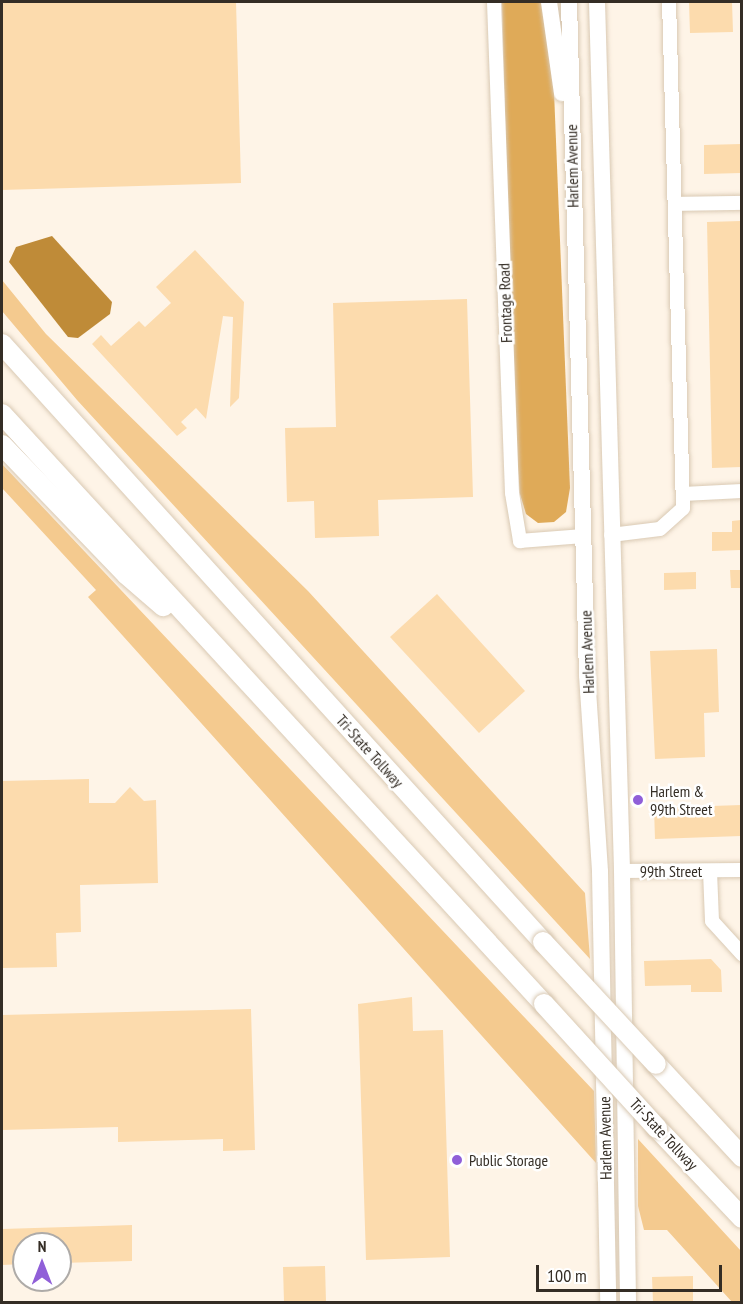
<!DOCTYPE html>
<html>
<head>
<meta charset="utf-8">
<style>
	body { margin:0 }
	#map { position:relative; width:743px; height:1304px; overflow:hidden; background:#fef4e7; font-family:"PT Sans Narrow",sans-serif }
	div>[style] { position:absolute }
	.green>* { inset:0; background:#f4ca8f }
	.forest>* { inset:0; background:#dfaa58 }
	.water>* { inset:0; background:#bf8b38 }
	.building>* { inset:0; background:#fcdbad }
	.roads { filter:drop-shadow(0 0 2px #d9c9b3) drop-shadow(0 0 2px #d9c9b3) }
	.minor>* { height:14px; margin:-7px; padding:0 7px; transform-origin:7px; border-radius:7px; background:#fff }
	.major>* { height:16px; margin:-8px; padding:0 8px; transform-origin:8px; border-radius:8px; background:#fff }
	.highway>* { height:20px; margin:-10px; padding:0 10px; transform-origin:10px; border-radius:10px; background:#fff }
	.bridges { filter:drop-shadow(0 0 2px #d9c9b3) drop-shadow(0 0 2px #d9c9b3) }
	.highway-bridge>* { height:20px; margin:-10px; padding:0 10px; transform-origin:10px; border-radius:10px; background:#fff }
	.dots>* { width:16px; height:16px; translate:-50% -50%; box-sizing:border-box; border:3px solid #fff; border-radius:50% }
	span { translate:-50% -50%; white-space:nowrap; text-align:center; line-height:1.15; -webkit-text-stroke:5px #fff; paint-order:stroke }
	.street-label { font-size:16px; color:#342d25 }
	.poi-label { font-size:16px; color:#342d25 }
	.left { translate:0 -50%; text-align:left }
	.frame { position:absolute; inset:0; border:3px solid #342d25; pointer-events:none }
	.north { position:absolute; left:12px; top:1232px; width:60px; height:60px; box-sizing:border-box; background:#fff; border:2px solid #aeaba8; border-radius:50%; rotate:0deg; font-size:16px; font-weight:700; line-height:24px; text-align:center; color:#342d25 }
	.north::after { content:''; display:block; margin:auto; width:21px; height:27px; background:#905fd8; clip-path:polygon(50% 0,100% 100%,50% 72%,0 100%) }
	.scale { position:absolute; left:536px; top:1265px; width:186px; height:27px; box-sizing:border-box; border:3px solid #342d25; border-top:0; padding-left:8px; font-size:18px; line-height:21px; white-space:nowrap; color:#342d25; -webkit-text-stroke:4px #fff; paint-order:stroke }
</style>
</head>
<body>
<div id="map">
	<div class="green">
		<i style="clip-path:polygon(2px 280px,46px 334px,308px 591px,585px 893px,590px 959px,77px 400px,2px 311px)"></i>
		<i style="clip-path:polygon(2px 464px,594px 1091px,596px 1163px,88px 597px,96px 590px,2px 488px)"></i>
		<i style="clip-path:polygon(638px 1139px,741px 1251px,741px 1302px,732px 1302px,667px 1230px,644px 1230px,638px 1206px)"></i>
	</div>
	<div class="forest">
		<i style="clip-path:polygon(502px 2px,546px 2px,552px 42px,570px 488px,566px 512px,554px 522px,538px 523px,526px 514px,520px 494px,513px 413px)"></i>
	</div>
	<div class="water">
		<i style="clip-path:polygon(52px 236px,112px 302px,110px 314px,78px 338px,68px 337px,9px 262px,16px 247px)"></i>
	</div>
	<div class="building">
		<i style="clip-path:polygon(2px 2px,236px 2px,241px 183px,2px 190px)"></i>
		<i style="clip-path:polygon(689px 2px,732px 2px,733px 32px,690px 33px)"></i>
		<i style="clip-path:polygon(741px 144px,741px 173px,704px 174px,704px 145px)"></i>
		<i style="clip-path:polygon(741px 221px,741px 467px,712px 468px,707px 222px)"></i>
		<i style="clip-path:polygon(195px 250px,244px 302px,239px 398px,230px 407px,233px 317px,223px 316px,206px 419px,196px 408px,181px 422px,187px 428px,177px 436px,92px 344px,101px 335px,111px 346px,139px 321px,145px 327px,171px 303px,156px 287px)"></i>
		<i style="clip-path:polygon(467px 299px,473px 497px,378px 500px,379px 536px,315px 538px,314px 501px,287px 502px,285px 428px,336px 427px,333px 303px)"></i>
		<i style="clip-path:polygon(741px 520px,741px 550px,712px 551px,712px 532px,732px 532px,732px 521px)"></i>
		<i style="clip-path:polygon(730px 570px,741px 570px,741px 588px,731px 588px)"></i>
		<i style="clip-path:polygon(696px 572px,696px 589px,664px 590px,664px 573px)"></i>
		<i style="clip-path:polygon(437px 594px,525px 691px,479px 733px,390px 637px)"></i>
		<i style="clip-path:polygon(717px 649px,719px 712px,704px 713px,705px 757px,655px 759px,650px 651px)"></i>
		<i style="clip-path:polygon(89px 779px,89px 803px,115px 803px,130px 787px,144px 801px,156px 800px,158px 883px,80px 885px,81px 932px,56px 933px,57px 967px,2px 968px,2px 781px)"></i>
		<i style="clip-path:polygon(741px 805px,741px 836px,655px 839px,654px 808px)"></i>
		<i style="clip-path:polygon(711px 959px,721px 970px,722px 992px,691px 992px,691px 985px,645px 986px,644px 961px)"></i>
		<i style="clip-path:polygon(412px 997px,413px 1031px,443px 1030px,450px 1257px,366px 1260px,358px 1004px)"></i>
		<i style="clip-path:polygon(251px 1009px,255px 1150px,223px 1151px,223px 1139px,118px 1142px,118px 1127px,3px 1130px,2px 1015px)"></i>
		<i style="clip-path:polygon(132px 1225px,132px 1261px,60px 1263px,60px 1244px,24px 1244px,24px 1264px,2px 1265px,2px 1229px)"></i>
		<i style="clip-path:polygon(325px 1266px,326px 1302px,284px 1302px,283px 1267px)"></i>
		<i style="clip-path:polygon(693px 1276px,693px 1302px,653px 1302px,652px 1277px)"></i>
	</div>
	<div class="roads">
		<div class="minor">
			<i style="left:494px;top:2px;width:491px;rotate:87.9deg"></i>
			<i style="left:512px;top:493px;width:49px;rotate:80.5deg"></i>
			<i style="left:520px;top:541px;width:63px;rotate:-4.5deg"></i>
			<i style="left:676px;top:204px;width:66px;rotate:-0.9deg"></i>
			<i style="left:683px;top:494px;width:59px;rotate:-2.9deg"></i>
			<i style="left:611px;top:535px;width:49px;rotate:-7deg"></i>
			<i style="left:660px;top:529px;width:31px;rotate:-42deg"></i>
			<i style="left:683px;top:508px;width:506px;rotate:-91.58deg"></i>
			<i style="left:622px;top:871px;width:120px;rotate:-0.5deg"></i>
			<i style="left:710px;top:871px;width:50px;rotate:87.7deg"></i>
			<i style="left:712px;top:921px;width:45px;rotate:47.7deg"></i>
		</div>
		<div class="major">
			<i style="left:549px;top:2px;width:92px;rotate:81.9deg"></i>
			<i style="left:569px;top:2px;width:673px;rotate:88.47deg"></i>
			<i style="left:587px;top:675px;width:197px;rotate:86.2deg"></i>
			<i style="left:600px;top:872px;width:430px;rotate:88.9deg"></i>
			<i style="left:597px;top:2px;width:869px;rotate:88.35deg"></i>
			<i style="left:622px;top:871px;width:431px;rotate:89.2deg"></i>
		</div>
		<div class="highway">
			<i style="left:2px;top:344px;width:806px;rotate:47.86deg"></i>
			<i style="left:2px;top:414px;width:801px;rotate:47.43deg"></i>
			<i style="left:2px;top:445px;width:180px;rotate:46.1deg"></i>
			<i style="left:127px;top:575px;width:48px;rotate:40.7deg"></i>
			<i style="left:656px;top:1064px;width:127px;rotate:47.2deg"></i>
			<i style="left:657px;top:1128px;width:124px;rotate:46.6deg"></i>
		</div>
	</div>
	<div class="bridges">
		<div class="highway-bridge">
			<i style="left:543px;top:942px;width:166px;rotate:47.2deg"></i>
			<i style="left:544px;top:1004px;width:168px;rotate:47.7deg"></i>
		</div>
	</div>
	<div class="dots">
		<i style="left:638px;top:800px;background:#905fd8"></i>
		<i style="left:457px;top:1160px;background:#905fd8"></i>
	</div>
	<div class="street-label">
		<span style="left:572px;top:166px;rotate:-91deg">Harlem Avenue</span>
		<span style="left:505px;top:303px;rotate:-92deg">Frontage Road</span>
		<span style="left:587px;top:652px;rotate:-92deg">Harlem Avenue</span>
		<span style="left:370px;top:751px;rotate:48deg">Tri-State Tollway</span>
		<span style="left:671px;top:871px">99th Street</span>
		<span style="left:664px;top:1134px;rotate:47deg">Tri-State Tollway</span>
		<span style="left:605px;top:1138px;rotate:-91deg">Harlem Avenue</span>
	</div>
	<div class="poi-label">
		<span class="left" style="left:650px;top:800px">Harlem &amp;<br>99th Street</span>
		<span class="left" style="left:469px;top:1160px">Public Storage</span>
	</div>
	<div class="frame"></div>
	<div class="north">N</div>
	<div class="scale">100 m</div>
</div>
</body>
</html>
